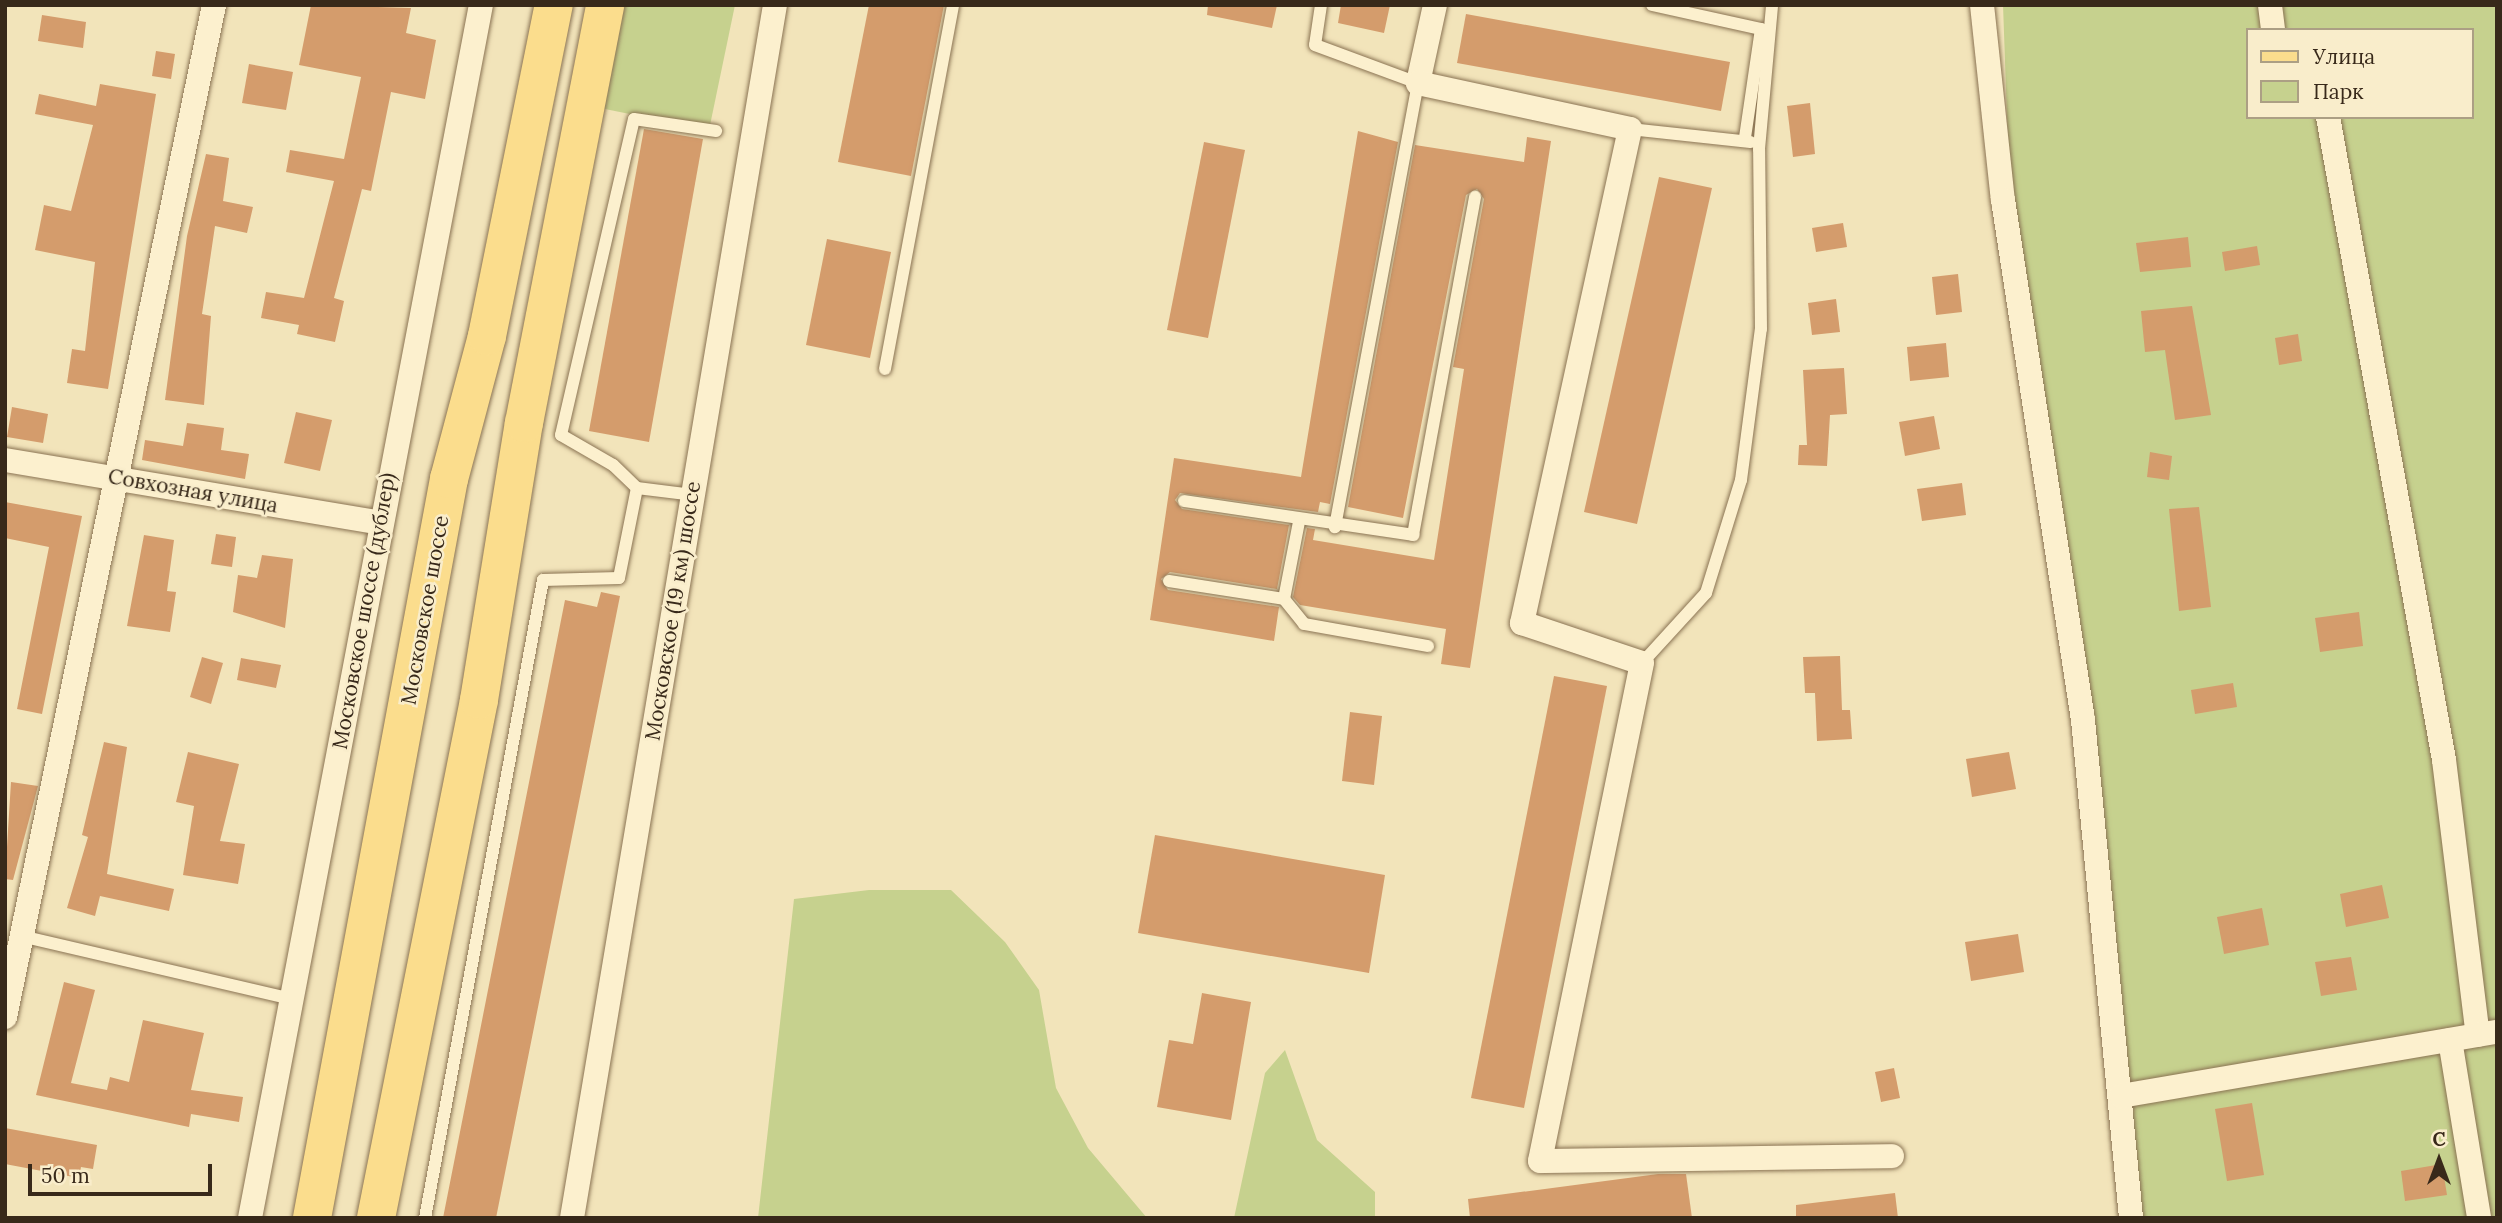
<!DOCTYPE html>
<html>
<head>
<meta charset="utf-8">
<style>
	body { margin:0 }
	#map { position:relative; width:2502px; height:1223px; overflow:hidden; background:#f2e4ba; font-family:Lora,serif }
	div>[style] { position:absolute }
	.green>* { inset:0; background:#c6d18e }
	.building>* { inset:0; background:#d49c6c }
	.roads { filter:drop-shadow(0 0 2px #8a7353) drop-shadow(0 0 2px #8a7353) }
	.service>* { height:12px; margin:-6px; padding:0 6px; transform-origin:6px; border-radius:6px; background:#fcf0ce }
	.minor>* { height:24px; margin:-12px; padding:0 12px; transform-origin:12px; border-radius:12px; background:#fcf0ce }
	.primary>* { height:38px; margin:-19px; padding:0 19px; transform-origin:19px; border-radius:19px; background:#fbdd8d }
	span { translate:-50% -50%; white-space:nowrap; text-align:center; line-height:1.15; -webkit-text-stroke:5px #f9edcb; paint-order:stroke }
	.street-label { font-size:21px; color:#38291a }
	.frame { position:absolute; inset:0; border:7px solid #38291a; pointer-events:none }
	.legend { position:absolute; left:2246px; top:28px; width:228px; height:91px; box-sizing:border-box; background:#f9edcb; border:2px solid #ac9f84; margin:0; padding:9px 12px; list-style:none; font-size:21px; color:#38291a }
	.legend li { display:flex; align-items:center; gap:14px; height:35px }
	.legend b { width:35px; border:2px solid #ac9f84 }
	.north { position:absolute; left:2404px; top:1125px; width:70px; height:70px; -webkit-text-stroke:5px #f9edcb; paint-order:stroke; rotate:0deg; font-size:19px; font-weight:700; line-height:28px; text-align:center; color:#38291a }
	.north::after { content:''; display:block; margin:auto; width:24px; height:32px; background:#38291a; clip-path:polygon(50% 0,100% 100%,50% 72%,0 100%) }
	.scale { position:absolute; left:28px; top:1164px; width:184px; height:32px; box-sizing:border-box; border:4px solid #38291a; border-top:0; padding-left:9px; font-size:21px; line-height:24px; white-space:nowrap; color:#38291a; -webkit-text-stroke:5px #f9edcb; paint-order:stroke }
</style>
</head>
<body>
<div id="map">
	<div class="green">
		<i style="clip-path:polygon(622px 5px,735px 5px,709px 130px,600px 108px)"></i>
		<i style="clip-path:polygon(evenodd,2003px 5px,2497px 5px,2497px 1218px,2142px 1218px,2073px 595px,2010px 201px,2003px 5px,2248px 30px,2472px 30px,2472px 117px,2248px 117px,2248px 30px)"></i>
		<i style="clip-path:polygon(869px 890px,951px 890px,1005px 942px,1039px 990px,1056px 1088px,1088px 1148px,1147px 1218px,758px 1218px,794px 899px)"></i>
		<i style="clip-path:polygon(1285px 1050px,1317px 1140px,1375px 1192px,1375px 1218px,1234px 1218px,1265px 1073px)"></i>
	</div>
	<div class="building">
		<i style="clip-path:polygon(311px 5px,411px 8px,406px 33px,436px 40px,425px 99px,391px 92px,371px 191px,362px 189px,334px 298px,344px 301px,335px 342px,297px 334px,299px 325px,261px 318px,266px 292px,304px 298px,334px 181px,286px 172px,290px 150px,344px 159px,361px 77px,299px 65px)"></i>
		<i style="clip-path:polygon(869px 5px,944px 5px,911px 176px,838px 162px)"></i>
		<i style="clip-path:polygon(1208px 5px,1277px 5px,1272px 28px,1207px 15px)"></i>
		<i style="clip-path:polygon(1341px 5px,1390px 5px,1384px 33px,1338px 23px)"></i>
		<i style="clip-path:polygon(1466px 14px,1730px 62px,1721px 111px,1457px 63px)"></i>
		<i style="clip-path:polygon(42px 15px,86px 22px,83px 48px,38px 41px)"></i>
		<i style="clip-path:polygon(156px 51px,175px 54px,171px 79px,152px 76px)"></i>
		<i style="clip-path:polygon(249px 64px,293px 72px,286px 110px,242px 103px)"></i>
		<i style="clip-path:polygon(100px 84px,156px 94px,108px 389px,67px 383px,72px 349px,85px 351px,95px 262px,35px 250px,44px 205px,71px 211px,93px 125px,35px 114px,39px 94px,96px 106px)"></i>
		<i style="clip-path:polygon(1810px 103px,1815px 154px,1793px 157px,1787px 106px)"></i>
		<i style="clip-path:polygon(644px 129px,703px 139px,649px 442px,589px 431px)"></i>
		<i style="clip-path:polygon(1358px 131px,1398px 142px,1330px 504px,1320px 502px,1318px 512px,1180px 493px,1175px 500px,1182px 509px,1289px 525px,1277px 589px,1170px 572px,1161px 579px,1168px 590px,1279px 607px,1274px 641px,1150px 620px,1174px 458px,1301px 477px)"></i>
		<i style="clip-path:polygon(1527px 137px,1551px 141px,1470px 668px,1441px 664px,1446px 629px,1300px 605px,1293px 597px,1307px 528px,1315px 529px,1313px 540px,1434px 560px,1464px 369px,1453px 367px,1484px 199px,1477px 189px,1466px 195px,1403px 518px,1348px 507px,1415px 145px,1524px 162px)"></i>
		<i style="clip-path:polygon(1204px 142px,1245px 150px,1208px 338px,1167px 330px)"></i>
		<i style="clip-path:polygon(206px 154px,229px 158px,223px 201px,253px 207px,247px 233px,215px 226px,202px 314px,211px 316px,204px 405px,165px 400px,187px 236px)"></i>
		<i style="clip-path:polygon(1659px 177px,1712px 188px,1637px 524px,1584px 512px)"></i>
		<i style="clip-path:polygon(1843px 223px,1847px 247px,1816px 252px,1812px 228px)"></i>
		<i style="clip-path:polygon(2188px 237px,2191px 267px,2140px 272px,2136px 243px)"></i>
		<i style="clip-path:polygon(827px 239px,891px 252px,870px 358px,806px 345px)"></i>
		<i style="clip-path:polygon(2257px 246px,2260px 265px,2225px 271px,2222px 252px)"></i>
		<i style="clip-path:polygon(1958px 274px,1962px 312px,1936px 315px,1932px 277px)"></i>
		<i style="clip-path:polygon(1836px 299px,1840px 332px,1812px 335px,1808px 303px)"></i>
		<i style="clip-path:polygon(2192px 306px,2211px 415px,2175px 420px,2165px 350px,2145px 352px,2141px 311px)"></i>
		<i style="clip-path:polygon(2298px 334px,2302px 361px,2279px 365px,2275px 338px)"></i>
		<i style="clip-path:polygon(1946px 343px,1949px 377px,1910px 381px,1907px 347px)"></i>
		<i style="clip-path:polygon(1844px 368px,1847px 414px,1830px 415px,1827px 466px,1798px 465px,1799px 445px,1807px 445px,1803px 370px)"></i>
		<i style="clip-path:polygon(12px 407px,48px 414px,43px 443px,7px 437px)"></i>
		<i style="clip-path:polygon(296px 412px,332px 420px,320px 471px,284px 463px)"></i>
		<i style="clip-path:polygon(1934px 416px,1940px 449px,1905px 456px,1899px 422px)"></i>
		<i style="clip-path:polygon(187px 423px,224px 428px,221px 450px,249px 454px,245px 479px,142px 460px,145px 440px,183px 446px)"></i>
		<i style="clip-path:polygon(2150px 452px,2172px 456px,2169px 480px,2147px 477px)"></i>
		<i style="clip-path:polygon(1962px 483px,1966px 515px,1922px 521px,1917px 489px)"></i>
		<i style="clip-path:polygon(5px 502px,82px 516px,42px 714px,17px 709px,49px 547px,5px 538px)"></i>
		<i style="clip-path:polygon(2199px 507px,2211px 607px,2179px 611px,2169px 509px)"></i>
		<i style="clip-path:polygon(216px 534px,236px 537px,232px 567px,211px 564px)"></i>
		<i style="clip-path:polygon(144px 535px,174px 540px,167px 591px,176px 592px,170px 632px,127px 626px)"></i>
		<i style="clip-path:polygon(262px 555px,293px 559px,285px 628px,233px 612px,238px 575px,257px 578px)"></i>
		<i style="clip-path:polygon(601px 592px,620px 596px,496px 1218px,443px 1218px,565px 600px,597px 607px)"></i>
		<i style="clip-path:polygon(2359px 612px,2363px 646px,2320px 652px,2315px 618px)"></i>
		<i style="clip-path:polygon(1840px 656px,1842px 710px,1850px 710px,1852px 739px,1817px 741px,1815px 693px,1805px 693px,1803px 657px)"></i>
		<i style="clip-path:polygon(202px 657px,223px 663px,211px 704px,190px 697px)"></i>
		<i style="clip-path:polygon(241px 658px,281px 665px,276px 688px,237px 680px)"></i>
		<i style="clip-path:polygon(1554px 676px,1607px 686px,1524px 1108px,1471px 1098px)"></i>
		<i style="clip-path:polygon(2233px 683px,2237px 707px,2195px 714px,2191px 690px)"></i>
		<i style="clip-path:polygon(1350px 712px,1382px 716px,1374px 785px,1342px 781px)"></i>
		<i style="clip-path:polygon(104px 742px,127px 747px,107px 874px,174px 889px,169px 911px,100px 896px,95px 916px,67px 908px,88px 837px,82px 835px)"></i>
		<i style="clip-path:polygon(188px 752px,239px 764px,220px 841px,245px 844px,238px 884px,183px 875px,194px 806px,176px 802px)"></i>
		<i style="clip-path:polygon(2009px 752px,2016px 789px,1972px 797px,1966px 759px)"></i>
		<i style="clip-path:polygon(11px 782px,38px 786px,13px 880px,5px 879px)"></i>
		<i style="clip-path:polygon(1155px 835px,1385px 875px,1369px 973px,1138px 933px)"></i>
		<i style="clip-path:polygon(2382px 885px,2389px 918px,2346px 927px,2340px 894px)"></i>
		<i style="clip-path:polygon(2262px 908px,2269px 945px,2224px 954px,2217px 917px)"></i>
		<i style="clip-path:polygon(2018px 934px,2024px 972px,1971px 981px,1965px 942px)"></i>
		<i style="clip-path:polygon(2351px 957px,2357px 990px,2321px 996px,2315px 962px)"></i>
		<i style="clip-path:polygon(64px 982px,95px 990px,71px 1083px,107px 1090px,110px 1077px,129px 1082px,143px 1020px,204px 1033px,191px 1090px,243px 1097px,239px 1122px,191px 1114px,189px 1127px,36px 1095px)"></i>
		<i style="clip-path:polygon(1202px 993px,1251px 1002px,1231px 1120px,1157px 1107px,1169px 1040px,1193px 1044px)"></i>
		<i style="clip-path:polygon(1894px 1068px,1900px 1098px,1881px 1102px,1875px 1072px)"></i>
		<i style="clip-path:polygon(2252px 1103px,2264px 1175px,2227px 1181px,2215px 1109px)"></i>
		<i style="clip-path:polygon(5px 1128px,97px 1145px,93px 1169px,81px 1167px,79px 1178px,5px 1164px)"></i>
		<i style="clip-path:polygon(2442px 1164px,2447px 1195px,2405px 1201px,2401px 1171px)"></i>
		<i style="clip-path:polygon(1658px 1174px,1686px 1174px,1692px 1218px,1470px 1218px,1468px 1199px)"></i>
		<i style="clip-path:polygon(1895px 1193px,1898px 1218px,1796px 1218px,1796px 1205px)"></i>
	</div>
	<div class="roads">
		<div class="service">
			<i style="left:1321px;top:5px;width:40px;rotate:98.5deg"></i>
			<i style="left:1315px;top:45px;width:110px;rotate:20.3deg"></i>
			<i style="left:1418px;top:83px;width:452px;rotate:100.6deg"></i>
			<i style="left:1652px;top:5px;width:112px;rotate:12.4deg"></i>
			<i style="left:1761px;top:29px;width:109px;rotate:98.4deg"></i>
			<i style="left:1630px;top:129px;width:121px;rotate:6.2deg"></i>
			<i style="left:885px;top:369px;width:370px;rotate:-79.4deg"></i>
			<i style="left:637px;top:488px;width:56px;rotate:7.1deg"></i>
			<i style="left:1184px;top:501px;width:232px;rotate:8.4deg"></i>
			<i style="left:1413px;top:535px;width:344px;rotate:-79.6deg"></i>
			<i style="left:1169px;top:581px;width:116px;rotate:8.9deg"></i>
			<i style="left:1284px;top:599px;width:78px;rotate:-79deg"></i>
			<i style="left:1284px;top:599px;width:32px;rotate:51deg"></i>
			<i style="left:1304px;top:624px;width:126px;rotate:10.1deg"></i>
			<i style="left:1642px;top:663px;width:95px;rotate:-47.6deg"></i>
			<i style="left:1706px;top:593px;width:118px;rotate:-72.8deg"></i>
			<i style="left:1741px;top:480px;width:152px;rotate:-82.5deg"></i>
			<i style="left:1761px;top:329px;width:180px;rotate:-90.6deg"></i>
			<i style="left:1759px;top:149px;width:145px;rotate:-84.8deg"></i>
			<i style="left:21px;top:936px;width:278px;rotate:13.1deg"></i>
			<i style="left:425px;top:1218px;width:649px;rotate:-79.52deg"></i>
			<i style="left:543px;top:580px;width:76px;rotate:-1.5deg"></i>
			<i style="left:619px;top:578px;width:92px;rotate:-78.7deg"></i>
			<i style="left:637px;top:488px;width:33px;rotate:-136deg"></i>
			<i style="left:613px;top:465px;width:60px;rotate:-150deg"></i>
			<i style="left:561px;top:435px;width:324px;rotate:-77deg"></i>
			<i style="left:634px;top:119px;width:83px;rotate:8.3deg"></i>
		</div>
		<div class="minor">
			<i style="left:1435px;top:5px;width:80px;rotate:102.3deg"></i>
			<i style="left:1418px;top:83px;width:217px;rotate:12.2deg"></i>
			<i style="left:1630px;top:129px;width:506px;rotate:102.33deg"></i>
			<i style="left:1522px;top:623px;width:126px;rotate:18.4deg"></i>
			<i style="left:1642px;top:663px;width:508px;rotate:101.58deg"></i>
			<i style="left:1540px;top:1161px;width:352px;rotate:-0.8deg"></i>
			<i style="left:1982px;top:5px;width:196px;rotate:83.9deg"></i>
			<i style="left:2003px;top:200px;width:526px;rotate:81.25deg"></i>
			<i style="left:2083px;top:720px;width:500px;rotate:84.49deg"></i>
			<i style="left:2270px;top:5px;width:25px;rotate:83deg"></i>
			<i style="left:2328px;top:117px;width:653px;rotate:79.77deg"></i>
			<i style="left:2444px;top:760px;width:277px;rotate:83deg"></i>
			<i style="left:5px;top:460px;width:380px;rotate:9.5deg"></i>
			<i style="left:5px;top:1017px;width:1033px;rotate:-78.33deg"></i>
			<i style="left:2450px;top:1040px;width:180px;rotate:80.7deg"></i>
			<i style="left:2121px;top:1096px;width:381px;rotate:-9.7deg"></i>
			<i style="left:250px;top:1218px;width:1235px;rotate:-79.22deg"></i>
			<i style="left:572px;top:1218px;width:1230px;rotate:-80.5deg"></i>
		</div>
		<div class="primary">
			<i style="left:312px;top:1218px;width:752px;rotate:-79.5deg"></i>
			<i style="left:449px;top:479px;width:148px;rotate:-75.1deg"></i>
			<i style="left:487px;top:336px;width:338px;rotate:-78.6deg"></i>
			<i style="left:376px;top:1218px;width:528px;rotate:-78.75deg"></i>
			<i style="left:479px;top:700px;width:281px;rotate:-80.8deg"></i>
			<i style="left:524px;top:423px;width:426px;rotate:-79deg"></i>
		</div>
	</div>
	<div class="street-label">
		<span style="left:193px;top:491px;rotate:10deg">Совхозная улица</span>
		<span style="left:425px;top:610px;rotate:-80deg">Московское шоссе</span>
		<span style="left:364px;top:611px;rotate:-80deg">Московское шоссе (дублер)</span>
		<span style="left:673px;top:611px;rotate:-81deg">Московское (19 км) шоссе</span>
	</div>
	<div class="frame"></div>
	<ul class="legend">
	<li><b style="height:9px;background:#fbdd8d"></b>Улица</li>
	<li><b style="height:19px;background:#c6d18e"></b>Парк</li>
	</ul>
	<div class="north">С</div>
	<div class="scale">50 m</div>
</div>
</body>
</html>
